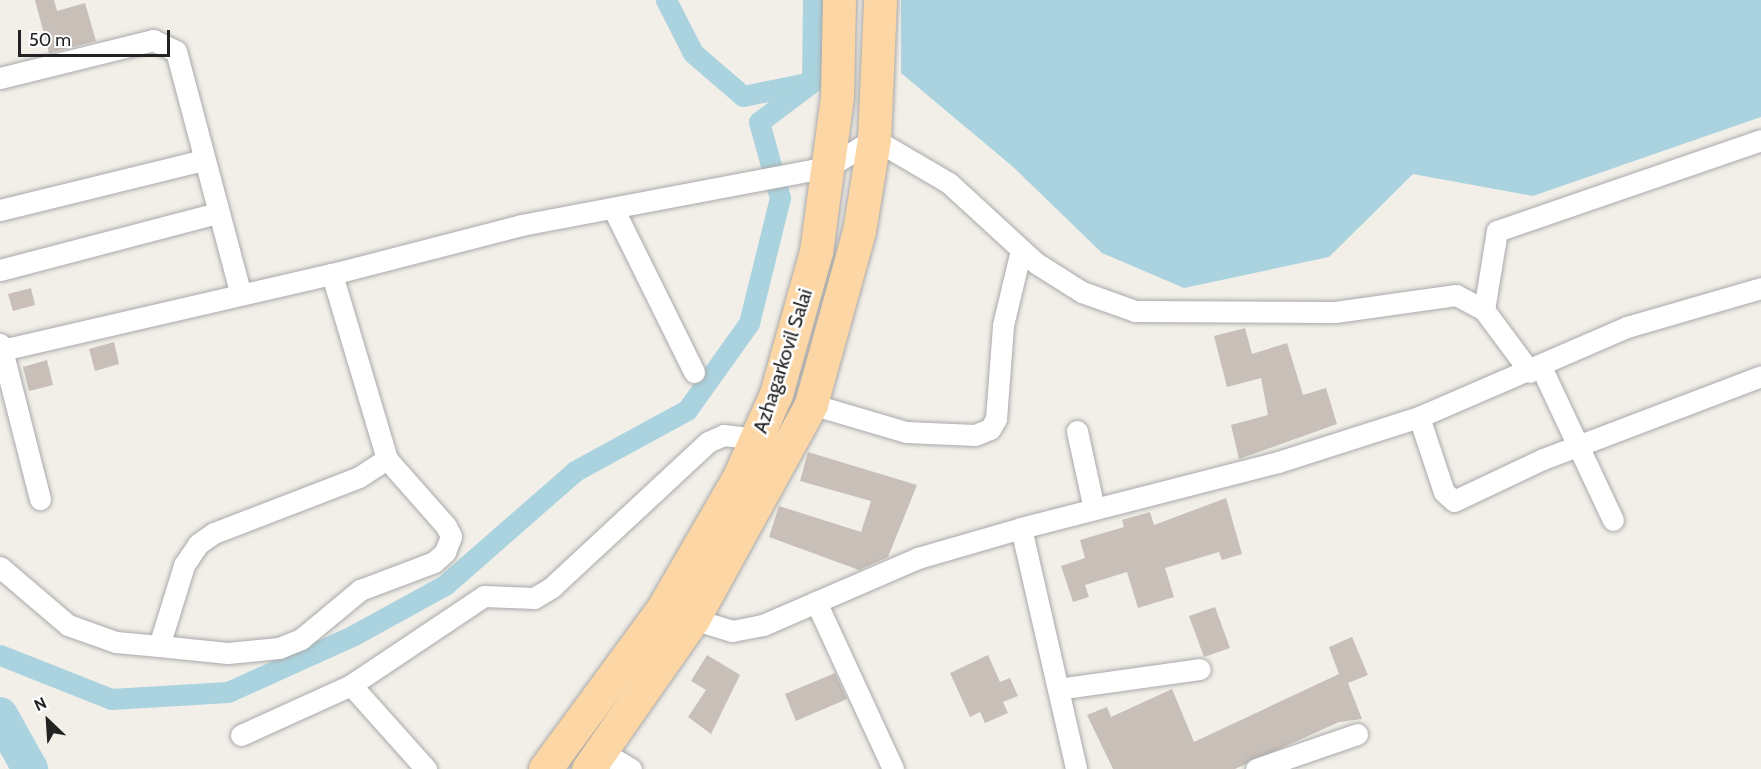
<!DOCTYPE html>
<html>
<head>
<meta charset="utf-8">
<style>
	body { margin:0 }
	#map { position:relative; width:1761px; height:769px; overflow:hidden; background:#f2efe9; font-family:Cabin,sans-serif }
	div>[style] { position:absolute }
	.water>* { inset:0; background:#aad3df }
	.canal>* { height:21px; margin:-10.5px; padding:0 10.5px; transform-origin:10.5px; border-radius:10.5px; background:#aad3df }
	.river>* { height:36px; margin:-18px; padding:0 18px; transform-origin:18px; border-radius:18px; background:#aad3df }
	.building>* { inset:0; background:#c7bfb8 }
	.roads { filter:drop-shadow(0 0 2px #a9a9a9) drop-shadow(0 0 2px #a9a9a9) }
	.street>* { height:21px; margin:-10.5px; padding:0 10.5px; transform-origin:10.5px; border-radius:10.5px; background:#fff }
	.primary>* { height:33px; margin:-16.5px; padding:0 16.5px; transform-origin:16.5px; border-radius:16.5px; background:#fcd6a4 }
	span { translate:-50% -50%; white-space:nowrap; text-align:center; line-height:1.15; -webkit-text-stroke:5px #fff; paint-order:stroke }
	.street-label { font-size:20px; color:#222 }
	.north { position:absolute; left:18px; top:691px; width:60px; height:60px; -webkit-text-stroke:4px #fff; paint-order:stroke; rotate:335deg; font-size:16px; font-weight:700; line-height:24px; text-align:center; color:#222 }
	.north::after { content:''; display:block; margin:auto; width:21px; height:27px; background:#222; clip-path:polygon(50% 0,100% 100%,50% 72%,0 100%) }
	.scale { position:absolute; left:18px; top:30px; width:152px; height:27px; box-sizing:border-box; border:3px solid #222; border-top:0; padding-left:8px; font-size:18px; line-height:21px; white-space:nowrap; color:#222; -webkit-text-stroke:4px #fff; paint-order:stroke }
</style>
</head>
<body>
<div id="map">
	<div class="water">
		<i style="clip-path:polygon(901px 0,1761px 0,1761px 117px,1533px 196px,1413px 174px,1329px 257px,1184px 288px,1102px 253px,1012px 166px,901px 73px)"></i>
	</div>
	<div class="canal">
		<i style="left:666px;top:0;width:59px;rotate:63deg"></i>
		<i style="left:693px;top:53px;width:66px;rotate:40.7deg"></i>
		<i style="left:743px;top:96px;width:70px;rotate:-11.5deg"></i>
		<i style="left:812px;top:82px;width:82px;rotate:-89.3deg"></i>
		<i style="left:0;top:655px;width:119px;rotate:21.6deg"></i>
		<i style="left:111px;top:699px;width:117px;rotate:-3.4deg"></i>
		<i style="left:228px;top:692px;width:138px;rotate:-24.3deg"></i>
		<i style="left:354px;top:635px;width:104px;rotate:-28.8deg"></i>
		<i style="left:445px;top:585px;width:173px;rotate:-41.2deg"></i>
		<i style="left:575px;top:471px;width:128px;rotate:-28.6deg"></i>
		<i style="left:687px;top:410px;width:107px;rotate:-54.5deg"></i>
		<i style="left:749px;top:323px;width:129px;rotate:-76.1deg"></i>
		<i style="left:780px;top:198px;width:79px;rotate:-105.4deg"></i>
		<i style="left:759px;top:122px;width:66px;rotate:-37deg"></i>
	</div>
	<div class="river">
		<i style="left:0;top:715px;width:62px;rotate:60.9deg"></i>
	</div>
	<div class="building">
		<i style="clip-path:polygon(35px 0,54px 0,57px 11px,85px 3px,96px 41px,49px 53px)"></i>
		<i style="clip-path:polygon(31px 288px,35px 305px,13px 311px,8px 294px)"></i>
		<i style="clip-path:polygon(1245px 328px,1252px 354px,1287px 343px,1303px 395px,1326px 388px,1337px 424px,1239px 459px,1231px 425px,1268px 415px,1261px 378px,1227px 387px,1214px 336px)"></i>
		<i style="clip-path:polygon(114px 342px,119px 364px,95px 371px,89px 349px)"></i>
		<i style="clip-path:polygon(47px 360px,53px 385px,29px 391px,23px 367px)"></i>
		<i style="clip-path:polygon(808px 452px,917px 485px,888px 557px,859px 570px,769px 537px,779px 506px,861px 532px,871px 501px,800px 481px)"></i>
		<i style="clip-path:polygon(1226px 498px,1242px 554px,1222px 560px,1219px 552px,1165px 568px,1174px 597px,1138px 608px,1127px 572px,1085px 585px,1089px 597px,1073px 602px,1061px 566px,1085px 558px,1080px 540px,1124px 527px,1122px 520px,1150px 512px,1154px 525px)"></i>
		<i style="clip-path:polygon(1215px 607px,1230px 648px,1204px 657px,1189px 616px)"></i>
		<i style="clip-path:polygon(1352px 637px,1368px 675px,1348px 683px,1362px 719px,1339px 722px,1235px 769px,1113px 769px,1087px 715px,1107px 707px,1111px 717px,1172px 689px,1194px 742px,1339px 674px,1329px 647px)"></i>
		<i style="clip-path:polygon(707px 655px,740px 675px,711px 734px,688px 717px,706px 690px,691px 681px)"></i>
		<i style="clip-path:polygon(988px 655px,1000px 682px,1010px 678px,1018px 696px,1003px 702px,1008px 713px,985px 723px,980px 712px,970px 717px,950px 673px)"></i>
		<i style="clip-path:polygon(835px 673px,847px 699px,796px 721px,785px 694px)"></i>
	</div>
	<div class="roads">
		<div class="street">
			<i style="left:0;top:78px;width:158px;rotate:-13.9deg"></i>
			<i style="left:153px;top:40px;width:25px;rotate:26deg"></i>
			<i style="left:176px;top:51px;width:249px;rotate:75.1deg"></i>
			<i style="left:613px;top:208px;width:183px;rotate:63.7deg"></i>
			<i style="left:0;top:210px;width:210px;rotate:-13.8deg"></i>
			<i style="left:0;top:270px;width:225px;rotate:-14.7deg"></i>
			<i style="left:1484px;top:310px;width:80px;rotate:-80.7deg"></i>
			<i style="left:1497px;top:231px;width:279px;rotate:-19deg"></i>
			<i style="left:0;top:344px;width:6px;rotate:72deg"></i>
			<i style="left:2px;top:350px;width:339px;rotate:-13deg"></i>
			<i style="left:332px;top:274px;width:195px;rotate:-14.5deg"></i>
			<i style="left:521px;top:225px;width:312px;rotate:-10.7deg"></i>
			<i style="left:828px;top:167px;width:54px;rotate:-31.3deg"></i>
			<i style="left:874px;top:139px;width:87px;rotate:30.4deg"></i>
			<i style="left:949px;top:183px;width:118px;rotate:42.6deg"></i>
			<i style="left:1036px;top:263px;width:54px;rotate:32.2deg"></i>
			<i style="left:1082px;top:292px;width:56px;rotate:19.7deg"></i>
			<i style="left:1135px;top:311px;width:200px;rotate:0.3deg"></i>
			<i style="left:1335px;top:312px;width:122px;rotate:-8deg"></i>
			<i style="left:1456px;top:295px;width:32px;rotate:28deg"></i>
			<i style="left:1484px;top:310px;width:77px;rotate:53.4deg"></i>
			<i style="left:2px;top:350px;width:154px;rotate:75.7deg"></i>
			<i style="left:1541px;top:367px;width:169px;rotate:64.8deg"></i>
			<i style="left:811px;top:404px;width:99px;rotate:16.4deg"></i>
			<i style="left:906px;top:432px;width:69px;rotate:2.5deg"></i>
			<i style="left:975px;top:435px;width:16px;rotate:-22deg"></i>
			<i style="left:990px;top:429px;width:12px;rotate:-59deg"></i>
			<i style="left:996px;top:419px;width:94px;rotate:-85.7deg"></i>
			<i style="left:1003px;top:325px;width:77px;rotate:-76.5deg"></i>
			<i style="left:1419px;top:417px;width:79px;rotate:71.6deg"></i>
			<i style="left:1444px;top:492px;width:13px;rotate:42deg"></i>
			<i style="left:1454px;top:501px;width:98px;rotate:-25.3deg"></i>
			<i style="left:1543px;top:459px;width:233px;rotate:-20.8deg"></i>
			<i style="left:1077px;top:431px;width:80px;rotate:77.7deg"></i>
			<i style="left:1021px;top:528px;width:265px;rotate:-14.4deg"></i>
			<i style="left:1278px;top:462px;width:148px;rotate:-17.7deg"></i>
			<i style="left:1419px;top:417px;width:227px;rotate:-23.4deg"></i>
			<i style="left:1627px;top:327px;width:140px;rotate:-16.2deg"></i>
			<i style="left:0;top:567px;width:89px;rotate:40.5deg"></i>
			<i style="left:68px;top:625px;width:51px;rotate:19.5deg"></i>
			<i style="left:116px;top:642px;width:43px;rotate:5.3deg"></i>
			<i style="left:159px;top:646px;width:85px;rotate:-72.8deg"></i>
			<i style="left:184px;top:565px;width:25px;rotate:-56deg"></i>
			<i style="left:198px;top:544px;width:19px;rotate:-35deg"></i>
			<i style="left:214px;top:533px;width:155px;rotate:-21.1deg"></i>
			<i style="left:359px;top:477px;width:33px;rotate:-33deg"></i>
			<i style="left:387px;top:459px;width:193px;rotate:-106.6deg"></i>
			<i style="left:816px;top:602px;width:184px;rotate:65.2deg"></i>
			<i style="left:683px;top:616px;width:51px;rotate:17deg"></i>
			<i style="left:732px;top:631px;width:32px;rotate:-11deg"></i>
			<i style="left:763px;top:625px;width:169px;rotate:-23.4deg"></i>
			<i style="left:918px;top:558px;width:107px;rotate:-16.2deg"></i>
			<i style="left:1021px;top:528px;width:247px;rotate:77.1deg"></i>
			<i style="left:159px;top:646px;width:69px;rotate:5.8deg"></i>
			<i style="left:228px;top:653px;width:51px;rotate:-5.6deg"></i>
			<i style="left:279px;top:648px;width:24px;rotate:-22deg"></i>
			<i style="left:301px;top:639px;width:77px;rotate:-39.7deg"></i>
			<i style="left:360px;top:590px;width:79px;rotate:-20.7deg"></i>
			<i style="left:434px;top:562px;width:15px;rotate:-42deg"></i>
			<i style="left:445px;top:552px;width:17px;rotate:-69deg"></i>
			<i style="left:451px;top:536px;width:11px;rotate:-117deg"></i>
			<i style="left:446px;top:526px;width:89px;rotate:-131.4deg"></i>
			<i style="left:351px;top:685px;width:113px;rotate:48.2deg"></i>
			<i style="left:1058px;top:689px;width:143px;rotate:-8deg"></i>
			<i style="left:241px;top:735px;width:121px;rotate:-24.4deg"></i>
			<i style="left:351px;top:685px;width:160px;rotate:-33.8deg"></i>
			<i style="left:484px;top:596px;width:50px;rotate:2.3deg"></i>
			<i style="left:534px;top:598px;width:21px;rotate:-31deg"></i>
			<i style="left:552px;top:587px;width:213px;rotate:-42.9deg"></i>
			<i style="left:708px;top:442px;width:17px;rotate:-24deg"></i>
			<i style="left:724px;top:435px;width:34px;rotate:7deg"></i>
			<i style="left:601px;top:751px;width:35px;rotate:31deg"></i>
			<i style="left:1256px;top:769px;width:107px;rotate:-19.1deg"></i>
		</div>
		<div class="primary">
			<i style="left:545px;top:769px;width:197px;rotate:-53.7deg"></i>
			<i style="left:662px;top:610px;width:151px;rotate:-59.9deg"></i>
			<i style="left:738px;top:479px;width:93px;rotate:-65.9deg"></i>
			<i style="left:776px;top:394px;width:148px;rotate:-74.3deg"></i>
			<i style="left:816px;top:252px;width:157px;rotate:-82.3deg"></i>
			<i style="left:837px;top:96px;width:96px;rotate:-88.8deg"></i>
			<i style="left:588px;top:769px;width:183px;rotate:-55deg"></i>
			<i style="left:693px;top:619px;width:245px;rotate:-61.2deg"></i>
			<i style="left:811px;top:404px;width:180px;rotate:-74.5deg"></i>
			<i style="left:859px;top:231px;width:93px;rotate:-80.7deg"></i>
			<i style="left:874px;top:139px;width:139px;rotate:-87.5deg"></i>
		</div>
	</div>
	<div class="street-label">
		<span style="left:783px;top:361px;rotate:-72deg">Azhagarkovil Salai</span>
	</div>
	<div class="north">N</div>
	<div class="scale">50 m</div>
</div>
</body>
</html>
